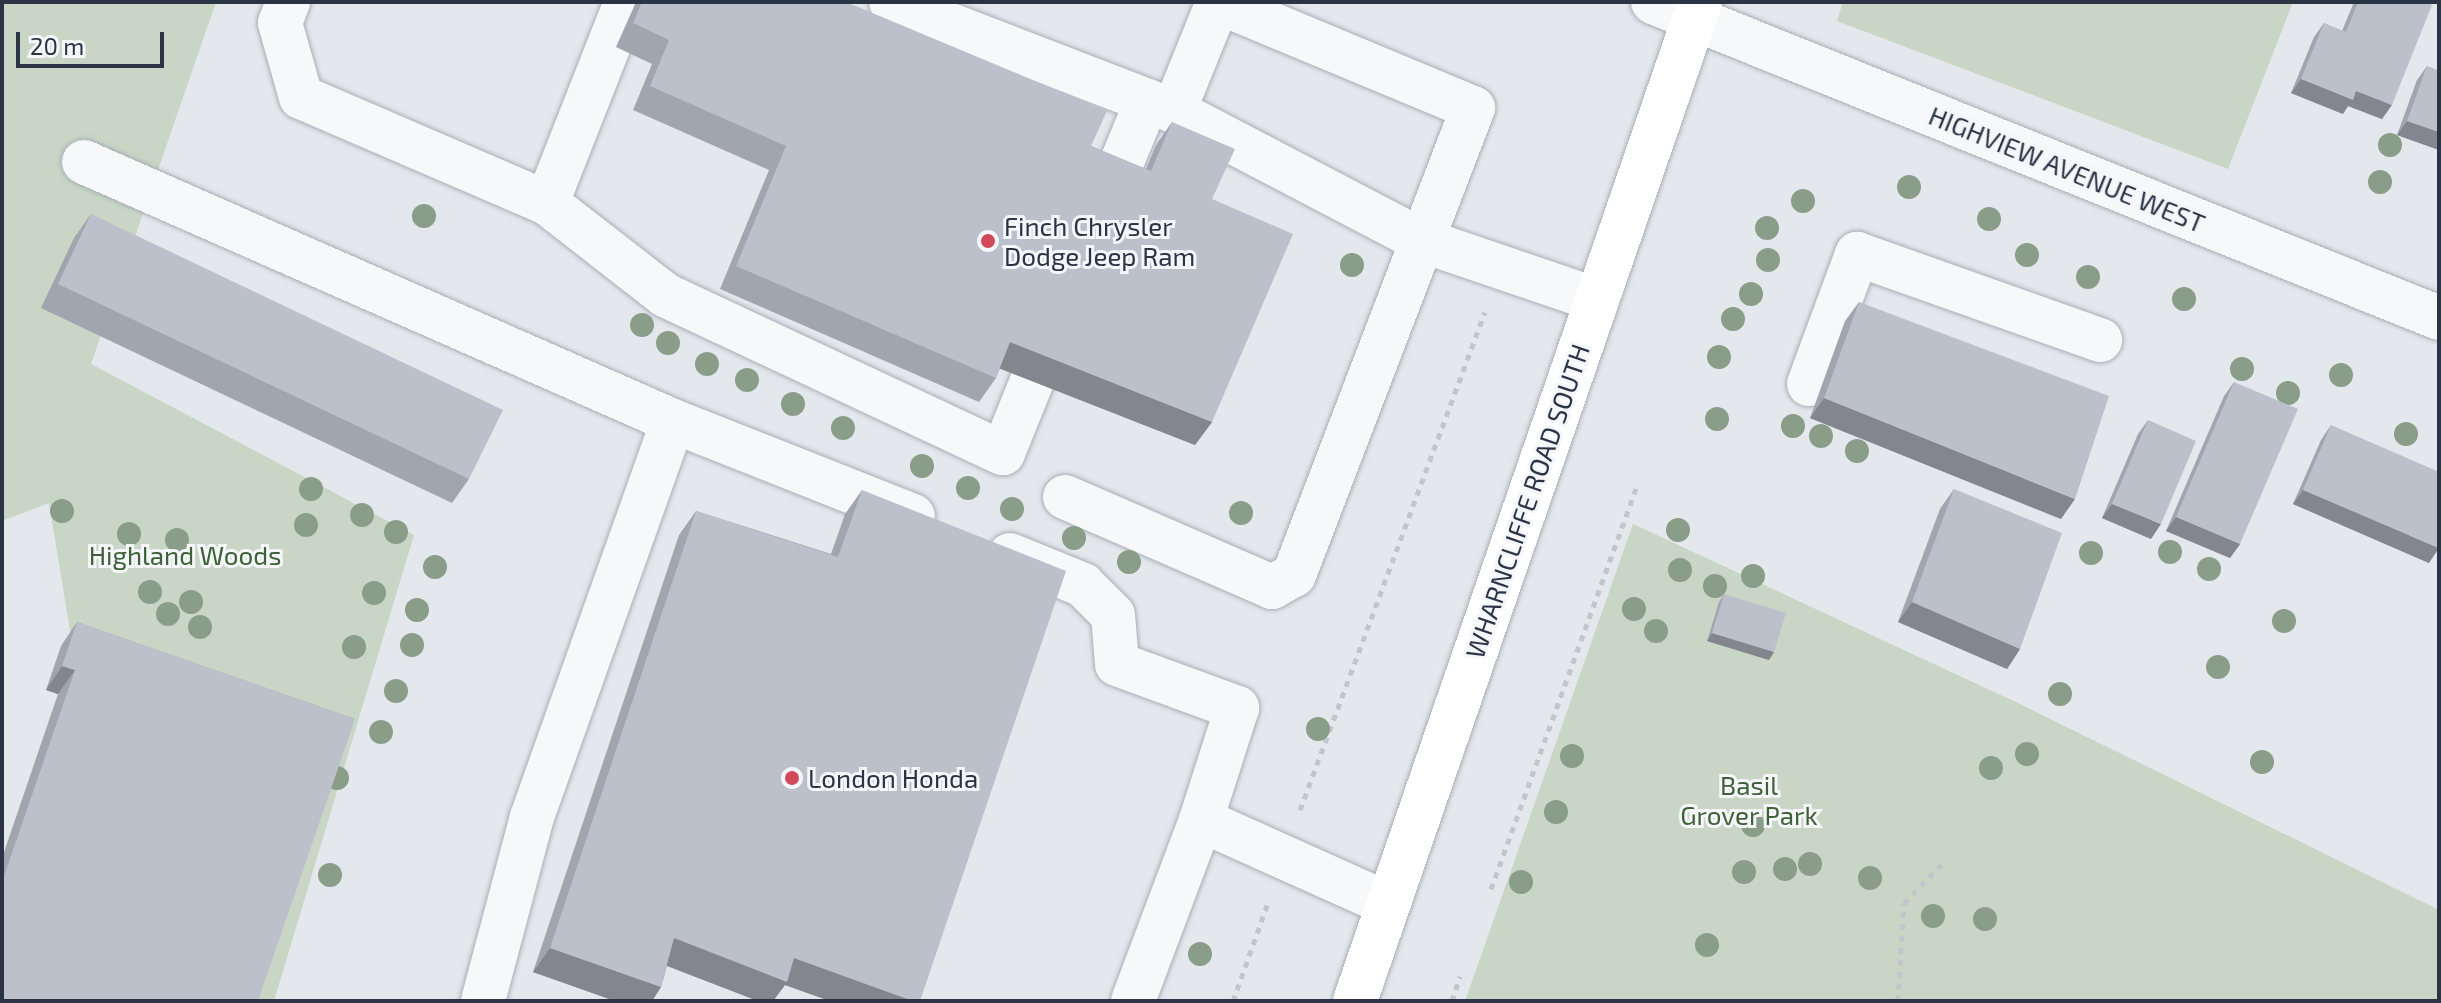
<!DOCTYPE html>
<html>
<head>
<meta charset="utf-8">
<style>
	body { margin:0 }
	#map { position:relative; width:2441px; height:1003px; overflow:hidden; background:#e4e7ec; font-family:"Exo 2",sans-serif }
	div>[style] { position:absolute }
	.green>* { inset:0; background:#c9d6c5 }
	.path>* { height:5px; margin-top:-2.5px; transform-origin:0; background:repeating-linear-gradient(90deg,#c2c5cb 0 6px,transparent 0 12px) }
	.roads { filter:drop-shadow(0 0 2px #a9aeb7) drop-shadow(0 0 2px #a9aeb7) }
	.minor>* { height:44px; margin:-22px; padding:0 22px; transform-origin:22px; border-radius:22px; background:#f7f8fa }
	.major>* { height:44px; margin:-22px; padding:0 22px; transform-origin:22px; border-radius:22px; background:#fff }
	.trees>* { width:24px; height:24px; margin:-12px; border-radius:50%; background:#899d89 }
	.wall>* { inset:0; background:#a1a5ae }
	.shaded-wall>* { inset:0; background:#83868d }
	.building>* { inset:0; background:#bbc0ca }
	.dots>* { width:22px; height:22px; translate:-50% -50%; box-sizing:border-box; border:4px solid #f4f6f9; border-radius:50% }
	span { translate:-50% -50%; white-space:nowrap; text-align:center; line-height:1.15; -webkit-text-stroke:6px #f4f6f9; paint-order:stroke }
	.street-label { font-size:26px; color:#2b3445 }
	.poi-label { font-size:26px; color:#2b3445 }
	.left { translate:0 -50%; text-align:left }
	.park-label { font-size:26px; color:#3f6138 }
	.frame { position:absolute; inset:0; border:4px solid #2b3445; pointer-events:none }
	.scale { position:absolute; left:16px; top:32px; width:148px; height:36px; box-sizing:border-box; border:4px solid #2b3445; border-top:0; padding-left:10px; font-size:24px; line-height:28px; white-space:nowrap; color:#2b3445; -webkit-text-stroke:6px #f4f6f9; paint-order:stroke }
</style>
</head>
<body>
<div id="map">
	<div class="green">
		<i style="clip-path:polygon(2px 2px,216px 2px,91px 364px,414px 535px,274px 1001px,249px 1001px,73px 649px,49px 503px,2px 521px)"></i>
		<i style="clip-path:polygon(1843px 2px,2293px 2px,2228px 169px,1837px 21px)"></i>
		<i style="clip-path:polygon(1633px 524px,2020px 704px,2439px 910px,2439px 1001px,1465px 1001px)"></i>
	</div>
	<div class="path">
		<i style="left:1300px;top:810px;width:531px;rotate:-69.62deg"></i>
		<i style="left:1491px;top:889px;width:426px;rotate:-70.1deg"></i>
		<i style="left:1233px;top:1001px;width:107px;rotate:-70.4deg"></i>
		<i style="left:1452px;top:1001px;width:26px;rotate:-72deg"></i>
		<i style="left:1898px;top:1001px;width:98px;rotate:-86.5deg"></i>
		<i style="left:1904px;top:903px;width:60px;rotate:-45.7deg"></i>
	</div>
	<div class="roads">
		<div class="minor">
			<i style="left:288px;top:2px;width:22px;rotate:111deg"></i>
			<i style="left:280px;top:23px;width:77px;rotate:74.2deg"></i>
			<i style="left:301px;top:97px;width:268px;rotate:23.3deg"></i>
			<i style="left:626px;top:2px;width:216px;rotate:111.5deg"></i>
			<i style="left:547px;top:203px;width:150px;rotate:37.9deg"></i>
			<i style="left:665px;top:295px;width:373px;rotate:25.1deg"></i>
			<i style="left:1003px;top:453px;width:78px;rotate:-68.1deg"></i>
			<i style="left:891px;top:2px;width:303px;rotate:21.1deg"></i>
			<i style="left:1174px;top:111px;width:279px;rotate:27.6deg"></i>
			<i style="left:1421px;top:240px;width:186px;rotate:18.8deg"></i>
			<i style="left:1653px;top:2px;width:847px;rotate:21.9deg"></i>
			<i style="left:1174px;top:111px;width:118px;rotate:-68deg"></i>
			<i style="left:84px;top:162px;width:643px;rotate:23.74deg"></i>
			<i style="left:1112px;top:186px;width:92px;rotate:-67.6deg"></i>
			<i style="left:1809px;top:384px;width:139px;rotate:-69.7deg"></i>
			<i style="left:1857px;top:254px;width:258px;rotate:19.5deg"></i>
			<i style="left:1065px;top:497px;width:226px;rotate:23.5deg"></i>
			<i style="left:1272px;top:587px;width:25px;rotate:-29deg"></i>
			<i style="left:1294px;top:575px;width:500px;rotate:-69.03deg"></i>
			<i style="left:1473px;top:108px;width:276px;rotate:-157.4deg"></i>
			<i style="left:1010px;top:555px;width:79px;rotate:22.3deg"></i>
			<i style="left:1083px;top:585px;width:42px;rotate:45deg"></i>
			<i style="left:1113px;top:615px;width:49px;rotate:85.3deg"></i>
			<i style="left:1117px;top:664px;width:128px;rotate:20.1deg"></i>
			<i style="left:1237px;top:708px;width:118px;rotate:107.8deg"></i>
			<i style="left:1201px;top:820px;width:205px;rotate:24.2deg"></i>
			<i style="left:483px;top:1001px;width:190px;rotate:-75.1deg"></i>
			<i style="left:532px;top:817px;width:420px;rotate:-70.4deg"></i>
			<i style="left:673px;top:421px;width:258px;rotate:21.6deg"></i>
			<i style="left:1133px;top:1001px;width:193px;rotate:-69.4deg"></i>
		</div>
		<div class="major">
			<i style="left:1355px;top:1001px;width:1057px;rotate:-70.95deg"></i>
		</div>
	</div>
	<div class="trees">
		<i style="left:2390px;top:145px"></i>
		<i style="left:2380px;top:182px"></i>
		<i style="left:1909px;top:187px"></i>
		<i style="left:1803px;top:201px"></i>
		<i style="left:424px;top:216px"></i>
		<i style="left:1989px;top:219px"></i>
		<i style="left:1767px;top:228px"></i>
		<i style="left:2027px;top:255px"></i>
		<i style="left:1768px;top:260px"></i>
		<i style="left:1352px;top:265px"></i>
		<i style="left:2088px;top:277px"></i>
		<i style="left:1751px;top:294px"></i>
		<i style="left:2184px;top:299px"></i>
		<i style="left:1733px;top:319px"></i>
		<i style="left:642px;top:325px"></i>
		<i style="left:668px;top:343px"></i>
		<i style="left:1719px;top:357px"></i>
		<i style="left:707px;top:364px"></i>
		<i style="left:2242px;top:369px"></i>
		<i style="left:2341px;top:375px"></i>
		<i style="left:747px;top:380px"></i>
		<i style="left:2288px;top:393px"></i>
		<i style="left:793px;top:404px"></i>
		<i style="left:1717px;top:419px"></i>
		<i style="left:1793px;top:426px"></i>
		<i style="left:843px;top:428px"></i>
		<i style="left:2406px;top:434px"></i>
		<i style="left:1821px;top:436px"></i>
		<i style="left:1857px;top:451px"></i>
		<i style="left:922px;top:466px"></i>
		<i style="left:968px;top:488px"></i>
		<i style="left:311px;top:489px"></i>
		<i style="left:1012px;top:509px"></i>
		<i style="left:62px;top:511px"></i>
		<i style="left:1241px;top:513px"></i>
		<i style="left:362px;top:515px"></i>
		<i style="left:306px;top:525px"></i>
		<i style="left:1678px;top:530px"></i>
		<i style="left:396px;top:532px"></i>
		<i style="left:129px;top:534px"></i>
		<i style="left:1074px;top:538px"></i>
		<i style="left:177px;top:540px"></i>
		<i style="left:2170px;top:552px"></i>
		<i style="left:2091px;top:553px"></i>
		<i style="left:1129px;top:562px"></i>
		<i style="left:435px;top:567px"></i>
		<i style="left:2209px;top:569px"></i>
		<i style="left:1680px;top:570px"></i>
		<i style="left:1753px;top:576px"></i>
		<i style="left:1715px;top:586px"></i>
		<i style="left:150px;top:592px"></i>
		<i style="left:374px;top:593px"></i>
		<i style="left:191px;top:602px"></i>
		<i style="left:1634px;top:609px"></i>
		<i style="left:417px;top:610px"></i>
		<i style="left:168px;top:614px"></i>
		<i style="left:2284px;top:621px"></i>
		<i style="left:200px;top:627px"></i>
		<i style="left:1656px;top:631px"></i>
		<i style="left:412px;top:645px"></i>
		<i style="left:354px;top:647px"></i>
		<i style="left:2218px;top:667px"></i>
		<i style="left:396px;top:691px"></i>
		<i style="left:2060px;top:694px"></i>
		<i style="left:1318px;top:729px"></i>
		<i style="left:381px;top:732px"></i>
		<i style="left:2027px;top:754px"></i>
		<i style="left:1572px;top:756px"></i>
		<i style="left:2262px;top:762px"></i>
		<i style="left:1991px;top:768px"></i>
		<i style="left:337px;top:778px"></i>
		<i style="left:1556px;top:812px"></i>
		<i style="left:1753px;top:825px"></i>
		<i style="left:1810px;top:864px"></i>
		<i style="left:1785px;top:869px"></i>
		<i style="left:1744px;top:872px"></i>
		<i style="left:330px;top:875px"></i>
		<i style="left:1870px;top:878px"></i>
		<i style="left:1521px;top:882px"></i>
		<i style="left:1933px;top:916px"></i>
		<i style="left:1985px;top:919px"></i>
		<i style="left:1707px;top:945px"></i>
		<i style="left:1200px;top:954px"></i>
	</div>
	<div class="wall">
		<i style="clip-path:polygon(636px 2px,846px 2px,1091px 146px,1146px 169px,1156px 145px,1172px 122px,1212px 199px,1212px 422px,1195px 445px,1000px 368px,996px 378px,979px 402px,720px 289px,769px 170px,633px 110px,652px 64px,616px 47px)"></i>
		<i style="clip-path:polygon(2354px 2px,2426px 2px,2382px 119px,2348px 106px,2343px 114px,2291px 93px,2314px 37px,2324px 23px,2342px 31px)"></i>
		<i style="clip-path:polygon(2427px 66px,2439px 71px,2439px 150px,2397px 135px,2417px 80px)"></i>
		<i style="clip-path:polygon(91px 214px,469px 479px,452px 503px,41px 308px,74px 238px)"></i>
		<i style="clip-path:polygon(1859px 302px,2061px 519px,1810px 418px,1845px 321px)"></i>
		<i style="clip-path:polygon(2234px 382px,2240px 544px,2230px 558px,2166px 531px,2224px 396px)"></i>
		<i style="clip-path:polygon(2148px 420px,2151px 539px,2102px 518px,2138px 434px)"></i>
		<i style="clip-path:polygon(2331px 425px,2429px 563px,2293px 504px,2321px 440px)"></i>
		<i style="clip-path:polygon(1954px 489px,2020px 649px,2007px 669px,1898px 622px,1940px 509px)"></i>
		<i style="clip-path:polygon(862px 490px,920px 1001px,830px 1001px,785px 985px,773px 1001px,758px 1001px,667px 966px,661px 987px,652px 1001px,615px 1001px,533px 972px,679px 535px,696px 511px,831px 554px,845px 514px)"></i>
		<i style="clip-path:polygon(1724px 594px,1774px 652px,1769px 660px,1707px 641px,1719px 602px)"></i>
		<i style="clip-path:polygon(77px 622px,355px 719px,2px 1001px,2px 858px,58px 694px,46px 690px,61px 646px)"></i>
	</div>
	<div class="shaded-wall">
		<i style="clip-path:polygon(2301px 79px,2356px 91px,2392px 105px,2382px 119px,2348px 106px,2343px 114px,2291px 93px)"></i>
		<i style="clip-path:polygon(2407px 121px,2439px 132px,2439px 150px,2397px 135px)"></i>
		<i style="clip-path:polygon(1010px 342px,1212px 422px,1195px 445px,993px 366px)"></i>
		<i style="clip-path:polygon(1824px 398px,2075px 499px,2061px 519px,1810px 418px)"></i>
		<i style="clip-path:polygon(2303px 490px,2439px 548px,2429px 563px,2293px 504px)"></i>
		<i style="clip-path:polygon(2112px 504px,2161px 524px,2151px 539px,2102px 518px)"></i>
		<i style="clip-path:polygon(2176px 517px,2240px 544px,2230px 558px,2166px 531px)"></i>
		<i style="clip-path:polygon(1912px 602px,2020px 649px,2007px 669px,1898px 622px)"></i>
		<i style="clip-path:polygon(1712px 633px,1774px 652px,1769px 660px,1707px 641px)"></i>
		<i style="clip-path:polygon(62px 666px,75px 670px,58px 694px,46px 690px)"></i>
		<i style="clip-path:polygon(674px 938px,794px 958px,913px 1001px,830px 1001px,785px 985px,773px 1001px,758px 1001px,657px 962px)"></i>
		<i style="clip-path:polygon(550px 948px,661px 987px,652px 1001px,615px 1001px,533px 972px)"></i>
	</div>
	<div class="building">
		<i style="clip-path:polygon(642px 2px,846px 2px,1107px 111px,1091px 146px,1151px 171px,1172px 122px,1235px 149px,1212px 199px,1293px 234px,1212px 422px,1010px 342px,996px 378px,736px 266px,786px 146px,650px 86px,669px 40px,633px 23px)"></i>
		<i style="clip-path:polygon(2358px 2px,2426px 2px,2432px 5px,2392px 105px,2356px 91px,2353px 100px,2301px 79px,2324px 23px,2346px 32px)"></i>
		<i style="clip-path:polygon(2427px 66px,2439px 71px,2439px 132px,2407px 121px)"></i>
		<i style="clip-path:polygon(91px 214px,503px 410px,469px 479px,58px 284px)"></i>
		<i style="clip-path:polygon(1859px 302px,2109px 396px,2075px 499px,1824px 398px)"></i>
		<i style="clip-path:polygon(2234px 382px,2298px 409px,2240px 544px,2176px 517px)"></i>
		<i style="clip-path:polygon(2148px 420px,2196px 441px,2161px 524px,2112px 504px)"></i>
		<i style="clip-path:polygon(2331px 425px,2439px 472px,2439px 548px,2303px 490px)"></i>
		<i style="clip-path:polygon(1954px 489px,2062px 533px,2020px 649px,1912px 602px)"></i>
		<i style="clip-path:polygon(862px 490px,1066px 571px,920px 1001px,913px 1001px,794px 958px,787px 982px,674px 938px,661px 987px,550px 948px,696px 511px,838px 557px)"></i>
		<i style="clip-path:polygon(1724px 594px,1786px 613px,1774px 652px,1712px 633px)"></i>
		<i style="clip-path:polygon(77px 622px,355px 719px,258px 1001px,2px 1001px,2px 882px,75px 670px,62px 666px)"></i>
	</div>
	<div class="dots">
		<i style="left:988px;top:241px;background:#d1495b"></i>
		<i style="left:792px;top:778px;background:#d1495b"></i>
	</div>
	<div class="street-label">
		<span style="left:2067px;top:169px;rotate:22deg">HIGHVIEW AVENUE WEST</span>
		<span style="left:1527px;top:501px;rotate:-71deg">WHARNCLIFFE ROAD SOUTH</span>
	</div>
	<div class="poi-label">
		<span class="left" style="left:1004px;top:241px">Finch Chrysler<br>Dodge Jeep Ram</span>
		<span class="left" style="left:808px;top:778px">London Honda</span>
	</div>
	<div class="park-label">
		<span style="left:185px;top:555px">Highland Woods</span>
		<span style="left:1749px;top:800px">Basil<br>Grover Park</span>
	</div>
	<div class="frame"></div>
	<div class="scale">20 m</div>
</div>
</body>
</html>
